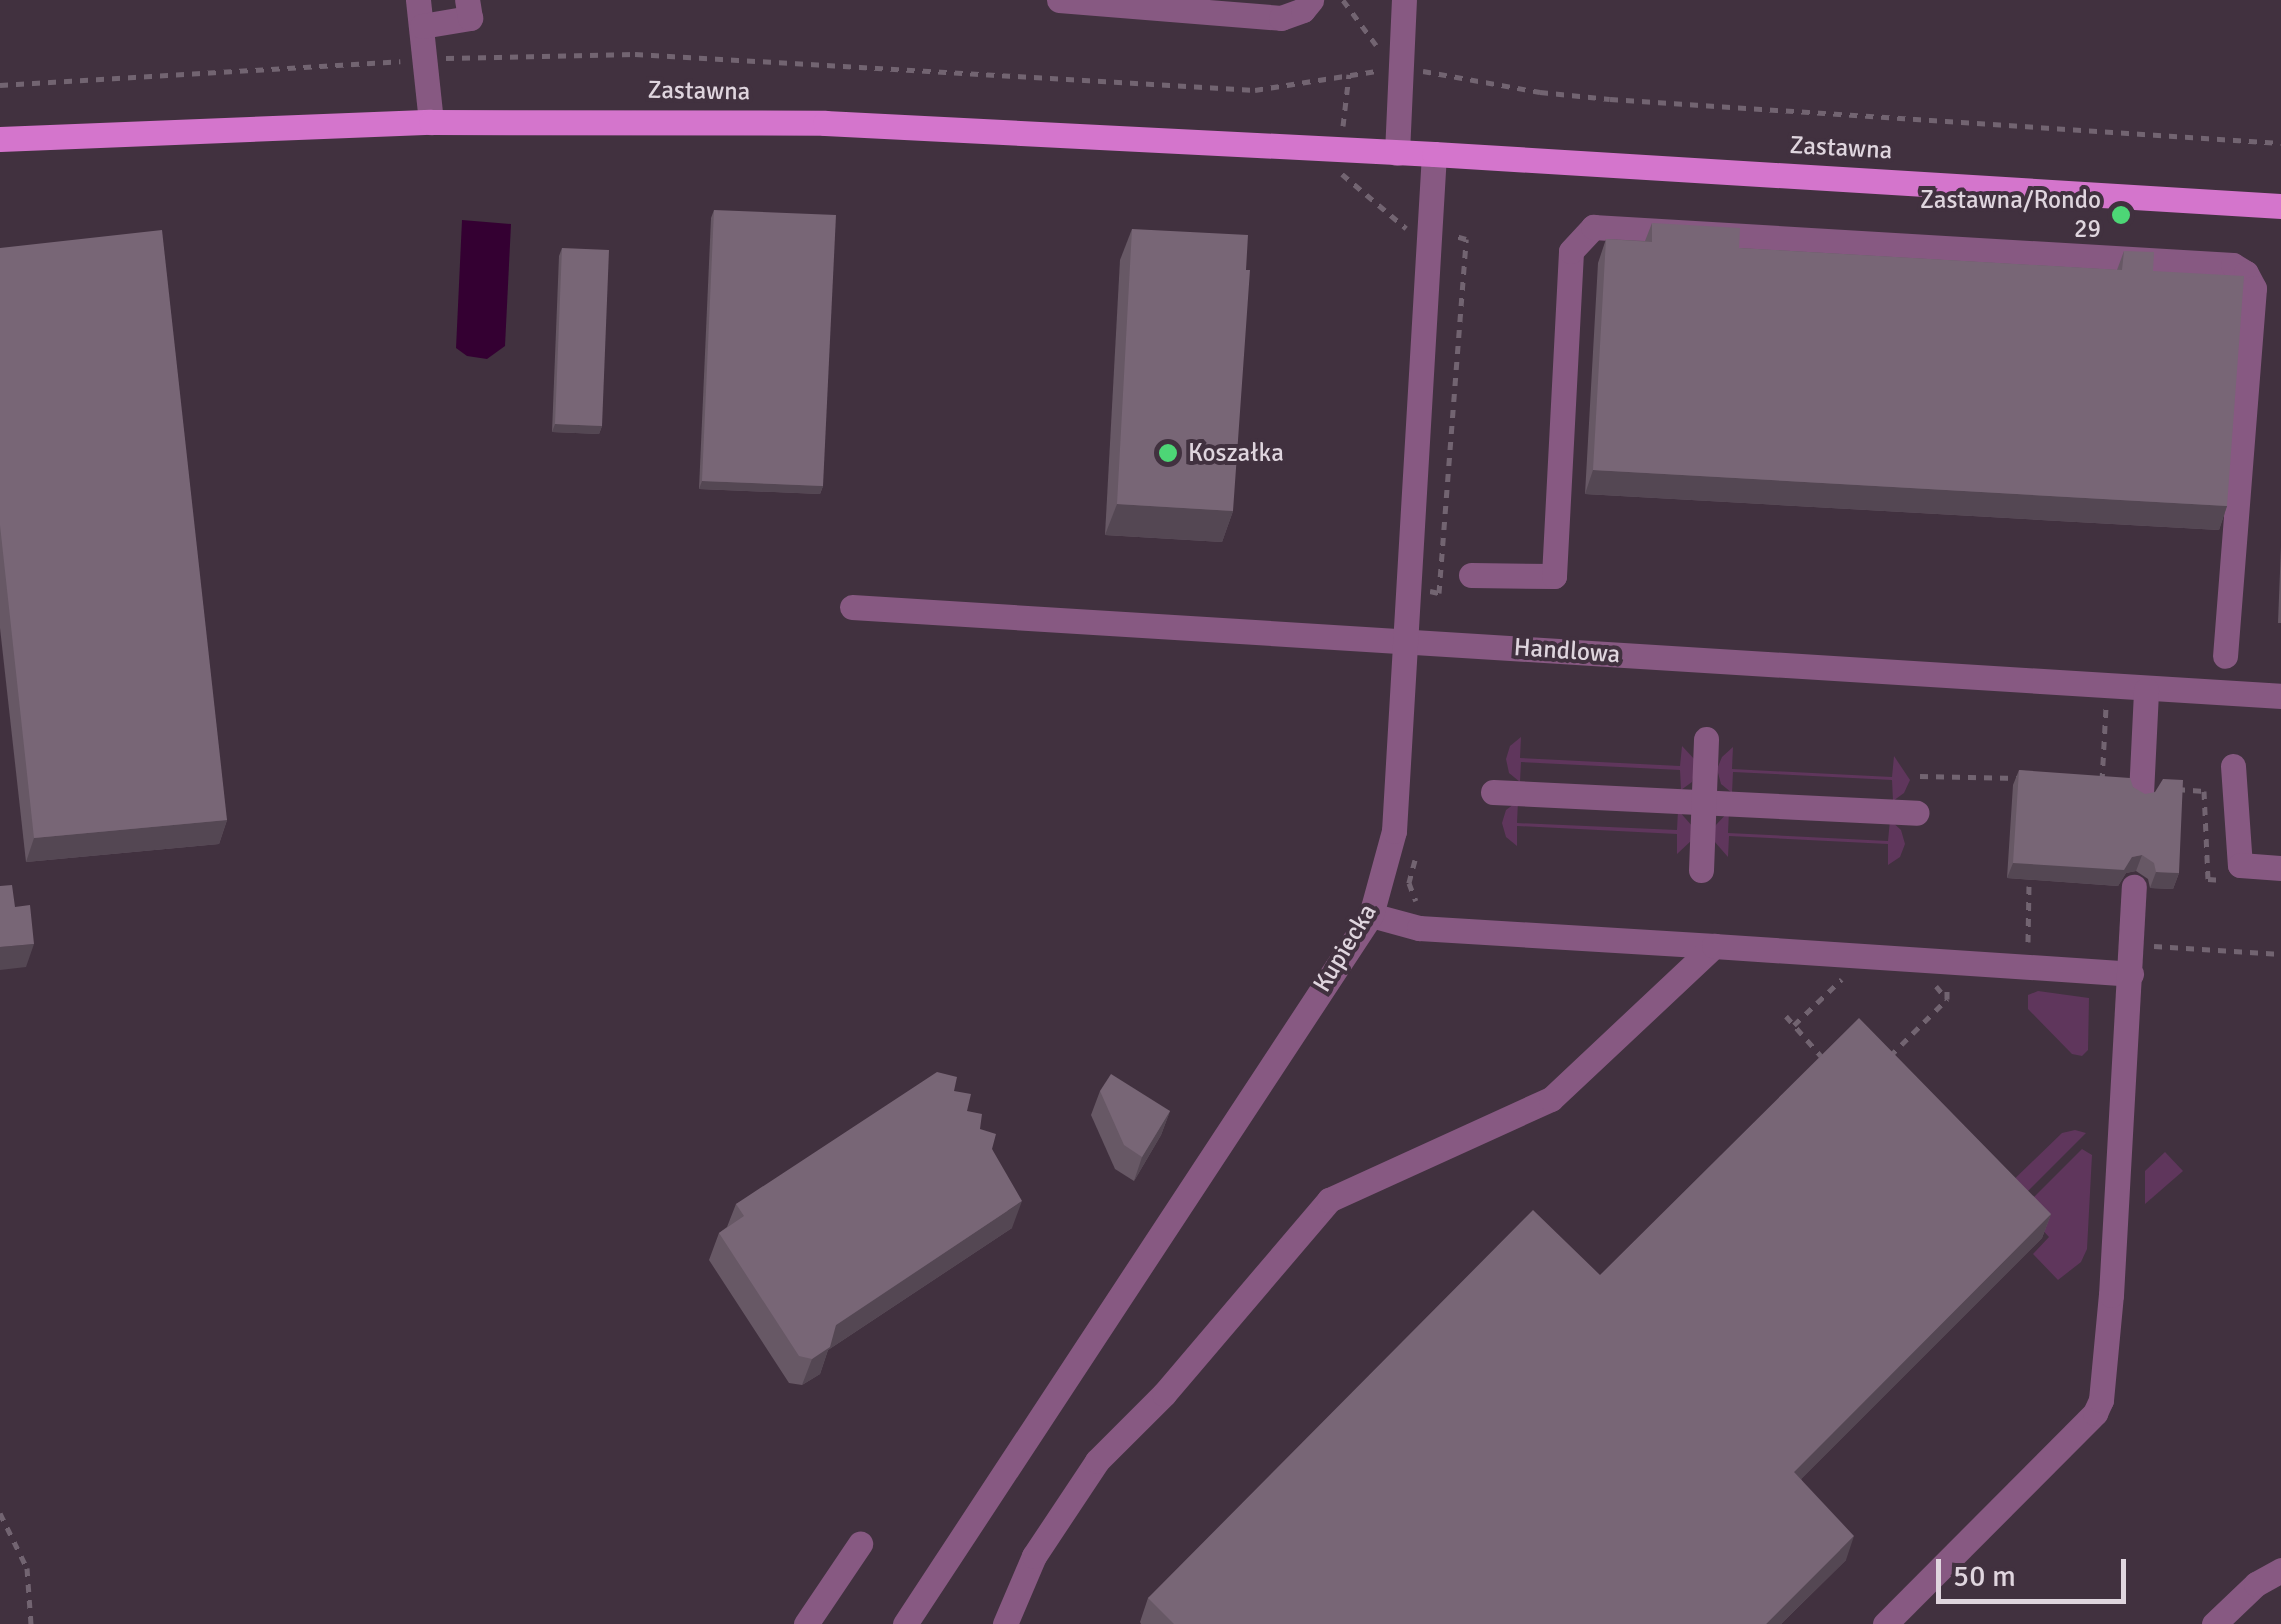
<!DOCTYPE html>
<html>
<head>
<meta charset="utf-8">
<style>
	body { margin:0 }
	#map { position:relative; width:2281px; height:1624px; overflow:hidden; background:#41313f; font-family:Signika,sans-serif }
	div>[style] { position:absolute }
	.green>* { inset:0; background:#5f365c }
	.water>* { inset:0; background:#340032 }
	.path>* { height:5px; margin-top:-2.5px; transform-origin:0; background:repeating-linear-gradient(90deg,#726471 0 8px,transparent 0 16px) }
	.minor>* { height:25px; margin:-12.5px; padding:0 12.5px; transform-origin:12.5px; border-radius:12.5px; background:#875982 }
	.major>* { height:25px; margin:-12.5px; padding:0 12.5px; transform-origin:12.5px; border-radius:12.5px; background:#d475cc }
	.wall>* { inset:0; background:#675865 }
	.shaded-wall>* { inset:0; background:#544753 }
	.building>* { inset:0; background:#786676 }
	.dots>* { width:28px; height:28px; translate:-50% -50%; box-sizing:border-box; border:5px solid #41313f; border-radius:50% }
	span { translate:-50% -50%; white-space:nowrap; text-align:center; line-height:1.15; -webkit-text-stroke:8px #41313f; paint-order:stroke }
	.street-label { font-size:25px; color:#dfd5de }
	.poi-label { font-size:25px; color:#dfd5de }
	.right { translate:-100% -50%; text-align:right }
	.left { translate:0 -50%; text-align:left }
	.scale { position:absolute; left:1936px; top:1559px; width:190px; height:45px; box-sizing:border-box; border:5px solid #dfd5de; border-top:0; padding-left:12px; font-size:30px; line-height:35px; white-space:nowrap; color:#dfd5de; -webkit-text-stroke:8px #41313f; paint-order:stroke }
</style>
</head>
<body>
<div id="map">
	<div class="green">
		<i style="clip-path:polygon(1521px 737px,1520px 758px,1680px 766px,1682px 746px,1697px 762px,1692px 782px,1681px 790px,1680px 770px,1521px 762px,1520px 782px,1509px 773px,1506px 759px,1510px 746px)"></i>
		<i style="clip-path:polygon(1733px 747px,1732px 769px,1892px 777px,1894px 756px,1910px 780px,1904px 793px,1893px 801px,1892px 780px,1733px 772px,1732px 793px,1721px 784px,1717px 769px,1722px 757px)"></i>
		<i style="clip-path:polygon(1518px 801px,1517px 823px,1677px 830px,1678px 810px,1693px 827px,1692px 840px,1677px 854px,1677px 834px,1517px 826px,1517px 846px,1506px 837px,1502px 823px,1506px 810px)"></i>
		<i style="clip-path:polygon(1729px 811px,1728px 833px,1888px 841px,1890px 820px,1901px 830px,1905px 844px,1900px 857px,1888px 865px,1888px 844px,1729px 836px,1728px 857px,1714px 841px,1714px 827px)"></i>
		<i style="clip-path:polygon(2038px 991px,2089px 998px,2088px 1050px,2082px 1056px,2072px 1054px,2028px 1009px,2028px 995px)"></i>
		<i style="clip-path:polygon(2075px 1130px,2086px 1133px,2022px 1197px,2004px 1189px,2062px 1133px)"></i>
		<i style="clip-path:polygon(2082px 1149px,2092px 1155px,2087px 1249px,2081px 1262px,2058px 1280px,2033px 1254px,2049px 1237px,2028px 1214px,2030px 1201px)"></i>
		<i style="clip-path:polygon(2165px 1152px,2183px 1171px,2145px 1204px,2145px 1171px)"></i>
	</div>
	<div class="water">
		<i style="clip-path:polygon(462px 220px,511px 224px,505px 346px,487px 359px,467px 356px,456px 348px)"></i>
	</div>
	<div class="path">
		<i style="left:1343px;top:0;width:56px;rotate:53.7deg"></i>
		<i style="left:446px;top:58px;width:189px;rotate:-1.2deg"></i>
		<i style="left:635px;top:54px;width:621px;rotate:3.32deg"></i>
		<i style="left:1255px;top:90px;width:123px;rotate:-8.9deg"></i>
		<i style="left:1423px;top:71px;width:119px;rotate:10.2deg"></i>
		<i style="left:1540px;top:92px;width:70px;rotate:5.7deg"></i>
		<i style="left:1610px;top:99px;width:672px;rotate:3.75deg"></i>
		<i style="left:0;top:85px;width:401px;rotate:-3.4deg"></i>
		<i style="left:1343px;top:126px;width:52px;rotate:-83.4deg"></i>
		<i style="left:1342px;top:174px;width:84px;rotate:40.2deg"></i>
		<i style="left:1430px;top:591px;width:9px;rotate:13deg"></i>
		<i style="left:1439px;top:593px;width:355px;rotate:-85.6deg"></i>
		<i style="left:1466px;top:239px;width:15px;rotate:-164deg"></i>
		<i style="left:1920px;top:776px;width:99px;rotate:1.2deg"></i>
		<i style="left:2102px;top:781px;width:74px;rotate:-86.9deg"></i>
		<i style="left:2177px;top:789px;width:27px;rotate:4deg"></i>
		<i style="left:2204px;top:791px;width:88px;rotate:87.4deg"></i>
		<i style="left:2208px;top:879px;width:15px;rotate:4deg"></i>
		<i style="left:1415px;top:860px;width:24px;rotate:105deg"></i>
		<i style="left:1409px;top:883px;width:19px;rotate:69deg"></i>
		<i style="left:2028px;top:942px;width:56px;rotate:-89deg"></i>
		<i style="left:2154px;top:946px;width:127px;rotate:3.6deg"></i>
		<i style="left:1936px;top:986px;width:17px;rotate:50deg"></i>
		<i style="left:1786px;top:1016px;width:53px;rotate:48.8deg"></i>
		<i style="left:1794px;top:1025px;width:66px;rotate:-43.8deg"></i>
		<i style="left:1890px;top:1056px;width:81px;rotate:-45deg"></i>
		<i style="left:1947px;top:999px;width:14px;rotate:-90deg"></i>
		<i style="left:0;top:1513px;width:61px;rotate:63.9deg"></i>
		<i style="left:27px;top:1568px;width:56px;rotate:85.9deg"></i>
	</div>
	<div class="minor">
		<i style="left:418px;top:0;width:123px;rotate:83.9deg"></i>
		<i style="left:1059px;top:0;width:223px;rotate:4.6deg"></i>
		<i style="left:1281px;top:18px;width:23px;rotate:-20deg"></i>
		<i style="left:1303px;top:10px;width:13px;rotate:-51deg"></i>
		<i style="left:422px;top:26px;width:49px;rotate:-9.5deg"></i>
		<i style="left:470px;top:18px;width:18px;rotate:-99deg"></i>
		<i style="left:1397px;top:153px;width:153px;rotate:-87.4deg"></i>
		<i style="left:1471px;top:575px;width:83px;rotate:0.7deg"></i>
		<i style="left:1554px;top:576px;width:325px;rotate:-87deg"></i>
		<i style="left:1571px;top:251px;width:33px;rotate:-47deg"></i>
		<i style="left:1593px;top:227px;width:641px;rotate:3.4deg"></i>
		<i style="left:2233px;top:265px;width:15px;rotate:32deg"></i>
		<i style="left:2246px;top:273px;width:17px;rotate:62deg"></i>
		<i style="left:2254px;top:288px;width:369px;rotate:94.5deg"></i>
		<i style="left:852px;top:607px;width:1432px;rotate:3.56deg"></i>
		<i style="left:2233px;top:766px;width:99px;rotate:86deg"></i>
		<i style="left:2240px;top:865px;width:41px;rotate:4.2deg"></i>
		<i style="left:1493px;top:792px;width:424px;rotate:2.8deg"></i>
		<i style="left:2141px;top:794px;width:104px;rotate:-87.2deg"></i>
		<i style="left:1701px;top:870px;width:131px;rotate:-87.8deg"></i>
		<i style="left:1371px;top:915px;width:50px;rotate:15.2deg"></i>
		<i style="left:1419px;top:928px;width:296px;rotate:3.5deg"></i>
		<i style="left:806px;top:1624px;width:97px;rotate:-56deg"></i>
		<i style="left:905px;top:1624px;width:848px;rotate:-56.68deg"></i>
		<i style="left:1371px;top:915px;width:87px;rotate:-74.7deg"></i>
		<i style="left:1394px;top:831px;width:678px;rotate:-86.62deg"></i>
		<i style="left:1005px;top:1624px;width:74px;rotate:-66.9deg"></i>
		<i style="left:1034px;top:1556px;width:114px;rotate:-56.4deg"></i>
		<i style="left:1097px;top:1461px;width:95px;rotate:-45deg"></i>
		<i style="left:1164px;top:1394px;width:255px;rotate:-49.6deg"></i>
		<i style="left:1329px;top:1200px;width:244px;rotate:-24.5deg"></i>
		<i style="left:1551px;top:1099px;width:224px;rotate:-43.2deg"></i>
		<i style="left:1714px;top:946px;width:418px;rotate:3.8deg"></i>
		<i style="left:1885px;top:1624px;width:298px;rotate:-45.1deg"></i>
		<i style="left:2095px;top:1413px;width:14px;rotate:-65deg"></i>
		<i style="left:2101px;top:1400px;width:105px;rotate:-84.6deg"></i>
		<i style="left:2111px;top:1295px;width:409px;rotate:-86.8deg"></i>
		<i style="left:2214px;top:1624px;width:58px;rotate:-43.6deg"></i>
		<i style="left:2256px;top:1584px;width:29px;rotate:-29deg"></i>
	</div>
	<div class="major">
		<i style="left:0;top:139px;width:431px;rotate:-2.3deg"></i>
		<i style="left:431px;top:122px;width:394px;rotate:0.1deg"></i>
		<i style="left:825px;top:123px;width:610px;rotate:2.91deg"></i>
		<i style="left:1434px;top:154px;width:849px;rotate:3.51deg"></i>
	</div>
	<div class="wall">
		<i style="clip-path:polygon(714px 210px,823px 486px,820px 494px,699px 489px,711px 218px)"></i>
		<i style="clip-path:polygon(1652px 223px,1739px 248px,2117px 270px,2124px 251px,2153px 271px,2227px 506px,2219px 530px,1585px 494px,1598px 263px,1606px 239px,1645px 241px)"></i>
		<i style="clip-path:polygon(1132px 229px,1233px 511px,1222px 542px,1105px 535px,1120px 260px)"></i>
		<i style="clip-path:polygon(0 248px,227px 820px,219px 844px,26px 862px,0 628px)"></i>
		<i style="clip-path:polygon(562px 248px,602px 426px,599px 434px,552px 432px,559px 256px)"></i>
		<i style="clip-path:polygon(2281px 546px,2281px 623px,2278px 623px)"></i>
		<i style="clip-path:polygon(2019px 770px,2133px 787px,2179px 873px,2173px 889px,2150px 888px,2148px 879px,2136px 871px,2126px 873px,2118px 886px,2007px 878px,2013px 785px)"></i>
		<i style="clip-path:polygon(954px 1091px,992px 1149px,1012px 1228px,828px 1350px,820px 1374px,802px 1385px,789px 1383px,709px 1260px,719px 1233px,727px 1227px,736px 1204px)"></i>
		<i style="clip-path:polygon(1100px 1091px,1170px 1111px,1161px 1135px,1134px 1181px,1115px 1169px,1091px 1115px)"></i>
		<i style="clip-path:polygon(2051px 1214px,2042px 1238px,1801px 1479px,1846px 1560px,1781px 1624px,1141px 1624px,1140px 1622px,1148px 1598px,1600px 1275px)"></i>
	</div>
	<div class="shaded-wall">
		<i style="clip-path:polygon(555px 424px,602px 426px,599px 434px,552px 432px)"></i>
		<i style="clip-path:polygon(1593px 470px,2227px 506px,2219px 530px,1585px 494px)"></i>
		<i style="clip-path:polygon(702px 481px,823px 486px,820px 494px,699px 489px)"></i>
		<i style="clip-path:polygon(1117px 504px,1233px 511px,1222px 542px,1105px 535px)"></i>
		<i style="clip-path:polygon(227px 820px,219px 844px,26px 862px,34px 838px)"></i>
		<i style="clip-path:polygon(2142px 855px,2136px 871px,2126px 873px,2118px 886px,2007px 878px,2013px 863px,2132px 857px)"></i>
		<i style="clip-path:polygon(2156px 872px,2179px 873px,2173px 889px,2150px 888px)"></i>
		<i style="clip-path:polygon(34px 944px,26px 967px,0 970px,0 947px)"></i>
		<i style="clip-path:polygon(1170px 1111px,1161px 1135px,1134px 1181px,1142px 1157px)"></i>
		<i style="clip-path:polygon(1022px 1201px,1012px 1228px,828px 1350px,820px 1374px,802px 1385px,812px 1359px,836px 1325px)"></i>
		<i style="clip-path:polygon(2051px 1214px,2042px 1238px,1785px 1495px,1794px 1472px)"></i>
		<i style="clip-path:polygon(1854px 1536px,1846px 1560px,1781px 1624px,1766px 1624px)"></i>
	</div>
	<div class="building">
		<i style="clip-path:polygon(714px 210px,836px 215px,823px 486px,702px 481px)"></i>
		<i style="clip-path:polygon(1652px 223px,1740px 228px,1739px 248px,2122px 270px,2124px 251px,2154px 252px,2153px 271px,2244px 276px,2227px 506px,1593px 470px,1606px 239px,1652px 242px)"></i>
		<i style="clip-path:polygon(1132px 229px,1248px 235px,1246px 270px,1250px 270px,1233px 511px,1117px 504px)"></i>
		<i style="clip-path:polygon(162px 230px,227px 820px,34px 838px,0 525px,0 248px)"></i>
		<i style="clip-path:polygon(562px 248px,609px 250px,602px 426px,555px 424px)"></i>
		<i style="clip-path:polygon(2019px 770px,2130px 778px,2133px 787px,2145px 794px,2155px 792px,2163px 779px,2183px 780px,2179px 873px,2156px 872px,2154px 863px,2142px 855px,2132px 857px,2124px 870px,2013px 863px)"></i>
		<i style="clip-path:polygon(12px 885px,15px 907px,30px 905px,34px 944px,0 947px,0 886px)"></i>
		<i style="clip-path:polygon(1859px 1018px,2051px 1214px,1794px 1472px,1854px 1536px,1766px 1624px,1174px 1624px,1148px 1598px,1533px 1210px,1600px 1275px)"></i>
		<i style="clip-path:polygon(937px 1072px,957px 1077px,954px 1091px,971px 1094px,967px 1111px,982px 1114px,980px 1129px,996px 1134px,992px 1149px,1022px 1201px,836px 1325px,830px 1347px,812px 1359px,799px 1356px,719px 1233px,744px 1216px,736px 1204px)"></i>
		<i style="clip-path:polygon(1111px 1074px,1170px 1111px,1142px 1157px,1124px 1145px,1100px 1091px)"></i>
	</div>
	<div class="dots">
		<i style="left:2121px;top:215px;background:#4dd676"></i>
		<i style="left:1168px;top:453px;background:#4dd676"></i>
	</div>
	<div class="street-label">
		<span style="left:699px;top:91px;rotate:1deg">Zastawna</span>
		<span style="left:1841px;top:148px;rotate:3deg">Zastawna</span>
		<span style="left:1567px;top:651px;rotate:4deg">Handlowa</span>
		<span style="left:1345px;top:948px;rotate:-59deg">Kupiecka</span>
	</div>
	<div class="poi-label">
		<span class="right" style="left:2101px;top:215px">Zastawna/Rondo<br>29</span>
		<span class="left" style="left:1188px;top:453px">Koszałka</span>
	</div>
	<div class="scale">50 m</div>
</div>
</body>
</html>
